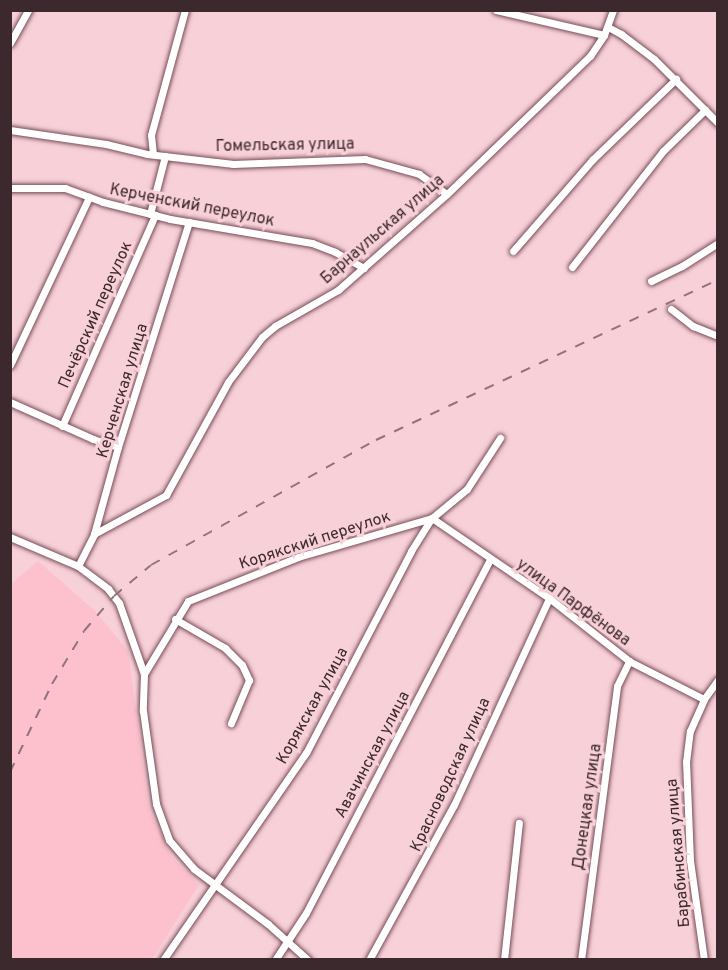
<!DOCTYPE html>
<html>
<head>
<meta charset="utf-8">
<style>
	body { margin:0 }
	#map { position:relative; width:728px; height:970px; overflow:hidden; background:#f8d0d8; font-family:Overpass,sans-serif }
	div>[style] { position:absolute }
	.built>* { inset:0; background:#fcc1cd }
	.roads { filter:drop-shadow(0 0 2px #774d57) drop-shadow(0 0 2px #774d57) }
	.street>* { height:7px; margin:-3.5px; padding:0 3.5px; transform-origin:3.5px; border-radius:3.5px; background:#fff }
	.rail>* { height:2px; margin-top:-1px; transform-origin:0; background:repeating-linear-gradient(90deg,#907479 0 10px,transparent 0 20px) }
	span { translate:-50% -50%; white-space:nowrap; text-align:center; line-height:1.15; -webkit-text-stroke:6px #f8d0d8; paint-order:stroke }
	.street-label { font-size:16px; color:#3c292d }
	.frame { position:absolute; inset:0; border:12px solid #3c292d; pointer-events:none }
</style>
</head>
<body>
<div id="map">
	<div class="built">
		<i style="clip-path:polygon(38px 561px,95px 611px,128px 651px,149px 808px,171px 856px,199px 885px,152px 959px,11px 959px,11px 584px)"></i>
	</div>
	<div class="roads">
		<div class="street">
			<i style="left:496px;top:10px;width:111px;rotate:13deg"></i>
			<i style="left:608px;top:27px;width:15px;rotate:28deg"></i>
			<i style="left:621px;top:34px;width:41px;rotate:37.1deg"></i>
			<i style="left:654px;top:59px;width:91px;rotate:45deg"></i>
			<i style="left:10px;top:43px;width:38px;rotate:-61deg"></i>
			<i style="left:10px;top:130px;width:97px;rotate:8.3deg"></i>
			<i style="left:106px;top:144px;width:42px;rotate:13.7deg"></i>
			<i style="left:147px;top:154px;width:87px;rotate:6.6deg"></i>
			<i style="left:233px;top:164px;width:132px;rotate:-2.2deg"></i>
			<i style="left:365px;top:159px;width:56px;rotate:15.5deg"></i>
			<i style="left:419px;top:174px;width:34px;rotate:36deg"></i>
			<i style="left:153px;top:154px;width:19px;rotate:-96deg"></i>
			<i style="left:151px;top:135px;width:130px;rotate:-74.8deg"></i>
			<i style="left:10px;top:188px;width:55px"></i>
			<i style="left:65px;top:188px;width:40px;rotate:20.2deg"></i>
			<i style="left:103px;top:202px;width:69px;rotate:14.2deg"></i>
			<i style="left:170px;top:219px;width:144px;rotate:9.6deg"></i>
			<i style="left:312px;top:243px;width:25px;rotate:21deg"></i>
			<i style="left:335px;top:252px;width:33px;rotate:29deg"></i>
			<i style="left:150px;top:214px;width:60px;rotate:-75.5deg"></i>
			<i style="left:513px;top:251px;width:121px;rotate:-49deg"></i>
			<i style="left:592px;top:160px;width:117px;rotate:-44deg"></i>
			<i style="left:572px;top:267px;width:147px;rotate:-51.9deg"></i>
			<i style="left:663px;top:151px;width:59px;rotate:-44.3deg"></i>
			<i style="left:651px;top:281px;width:34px;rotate:-26deg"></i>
			<i style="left:682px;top:266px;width:43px;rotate:-32.6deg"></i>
			<i style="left:671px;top:309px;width:28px;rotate:38deg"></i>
			<i style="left:693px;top:326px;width:27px;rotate:22deg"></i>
			<i style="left:10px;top:365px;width:186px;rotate:-64.8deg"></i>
			<i style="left:10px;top:402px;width:91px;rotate:24deg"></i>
			<i style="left:93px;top:439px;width:26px;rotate:18deg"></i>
			<i style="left:62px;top:426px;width:231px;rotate:-66.2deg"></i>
			<i style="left:94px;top:534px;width:82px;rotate:-28.4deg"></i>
			<i style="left:166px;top:495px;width:129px;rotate:-61.2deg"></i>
			<i style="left:228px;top:382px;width:56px;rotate:-52.9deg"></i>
			<i style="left:262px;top:337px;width:17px;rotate:-40deg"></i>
			<i style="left:275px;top:326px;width:73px;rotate:-29.7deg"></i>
			<i style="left:338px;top:290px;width:145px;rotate:-41.4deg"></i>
			<i style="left:447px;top:194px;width:199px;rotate:-44deg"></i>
			<i style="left:590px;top:56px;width:25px;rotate:-56deg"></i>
			<i style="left:604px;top:35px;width:27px;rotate:-70deg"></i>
			<i style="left:10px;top:537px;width:74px;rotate:23.1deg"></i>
			<i style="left:78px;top:566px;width:38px;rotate:37deg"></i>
			<i style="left:108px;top:589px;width:18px;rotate:52deg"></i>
			<i style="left:119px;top:603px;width:75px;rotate:70.6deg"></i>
			<i style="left:144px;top:674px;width:37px;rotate:92deg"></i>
			<i style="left:143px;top:711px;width:94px;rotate:82deg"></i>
			<i style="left:156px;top:804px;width:38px;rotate:70deg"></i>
			<i style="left:169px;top:840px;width:38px;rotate:49deg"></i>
			<i style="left:194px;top:869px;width:92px;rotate:36.6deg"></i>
			<i style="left:268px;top:924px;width:54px;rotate:42deg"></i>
			<i style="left:78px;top:566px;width:36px;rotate:-63deg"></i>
			<i style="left:94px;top:534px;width:90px;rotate:-74.6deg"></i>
			<i style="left:118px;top:447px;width:236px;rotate:-72.5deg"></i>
			<i style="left:175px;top:619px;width:58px;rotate:30.1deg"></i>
			<i style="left:225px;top:648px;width:24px;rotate:45deg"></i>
			<i style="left:242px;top:665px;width:17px;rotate:65deg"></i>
			<i style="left:249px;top:680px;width:47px;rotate:112.7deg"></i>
			<i style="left:144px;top:674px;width:85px;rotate:-58.9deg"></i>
			<i style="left:188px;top:601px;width:118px;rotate:-21.8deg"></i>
			<i style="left:298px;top:557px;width:140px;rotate:-16.2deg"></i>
			<i style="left:432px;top:518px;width:45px;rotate:-39.6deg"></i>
			<i style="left:467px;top:489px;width:61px;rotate:-57.1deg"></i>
			<i style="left:163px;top:960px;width:252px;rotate:-55.4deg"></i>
			<i style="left:306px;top:753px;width:228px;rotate:-62.5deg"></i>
			<i style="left:411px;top:551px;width:39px;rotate:-58deg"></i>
			<i style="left:432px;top:518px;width:142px;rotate:34.4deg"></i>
			<i style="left:549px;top:598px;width:102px;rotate:38.2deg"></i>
			<i style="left:629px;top:661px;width:84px;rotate:26.9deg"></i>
			<i style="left:275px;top:960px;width:56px;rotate:-56.6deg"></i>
			<i style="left:306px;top:913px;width:398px;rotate:-62.5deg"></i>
			<i style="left:369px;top:960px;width:177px;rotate:-61.3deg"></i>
			<i style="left:454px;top:805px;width:228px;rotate:-65.3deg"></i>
			<i style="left:504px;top:960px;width:138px;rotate:-83.8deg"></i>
			<i style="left:581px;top:960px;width:276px;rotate:-82.5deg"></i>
			<i style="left:617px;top:686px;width:28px;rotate:-64deg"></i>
			<i style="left:704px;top:960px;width:101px;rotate:-98deg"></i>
			<i style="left:690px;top:860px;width:98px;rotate:-92.3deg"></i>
			<i style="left:686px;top:762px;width:31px;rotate:-83deg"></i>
			<i style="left:690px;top:731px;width:35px;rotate:-66deg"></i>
			<i style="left:704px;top:699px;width:24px;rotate:-54deg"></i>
		</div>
	</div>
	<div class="rail">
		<i style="left:10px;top:772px;width:98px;rotate:-64.5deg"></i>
		<i style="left:52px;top:684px;width:62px;rotate:-58.9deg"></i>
		<i style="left:84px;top:631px;width:46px;rotate:-49.4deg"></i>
		<i style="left:114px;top:596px;width:48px;rotate:-40deg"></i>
		<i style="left:151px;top:565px;width:257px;rotate:-29.1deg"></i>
		<i style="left:376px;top:440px;width:378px;rotate:-25.1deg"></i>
	</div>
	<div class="street-label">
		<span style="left:285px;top:146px;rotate:-1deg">Гомельская улица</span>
		<span style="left:192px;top:206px;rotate:11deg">Керченский переулок</span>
		<span style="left:383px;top:230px;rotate:-41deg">Барнаульская улица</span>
		<span style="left:96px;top:315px;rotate:-66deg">Печёрский переулок</span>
		<span style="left:123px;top:391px;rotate:-73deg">Керченская улица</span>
		<span style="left:315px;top:541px;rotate:-18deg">Корякский переулок</span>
		<span style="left:573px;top:603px;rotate:36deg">улица Парфёнова</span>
		<span style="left:313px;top:706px;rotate:-61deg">Корякская улица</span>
		<span style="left:373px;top:755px;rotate:-62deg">Авачинская улица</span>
		<span style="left:451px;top:775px;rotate:-65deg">Красноводская улица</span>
		<span style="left:588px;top:807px;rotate:-82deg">Донецкая улица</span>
		<span style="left:679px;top:853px;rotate:-95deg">Барабинская улица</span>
	</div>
	<div class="frame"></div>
</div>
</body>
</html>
